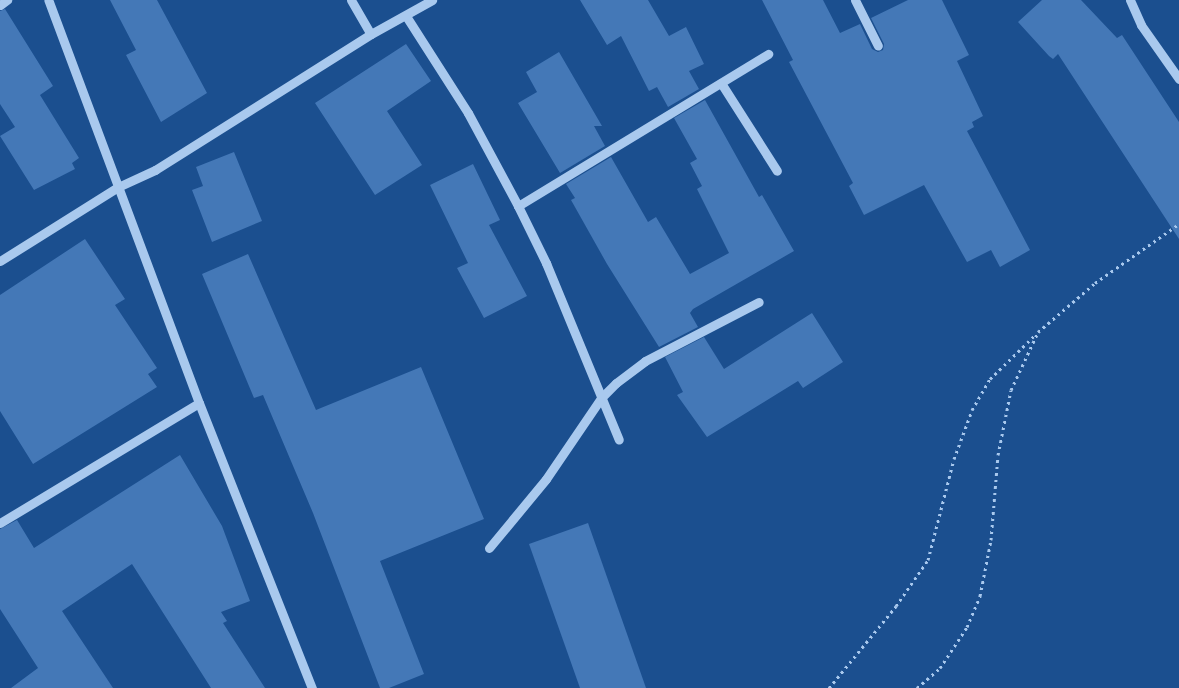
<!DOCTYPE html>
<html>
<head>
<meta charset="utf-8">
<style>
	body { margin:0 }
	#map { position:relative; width:1179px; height:688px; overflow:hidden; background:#1b4f8f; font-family:"Public Sans",sans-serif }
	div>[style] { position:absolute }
	.building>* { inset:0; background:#4478b7 }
	.path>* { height:3px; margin-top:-1.5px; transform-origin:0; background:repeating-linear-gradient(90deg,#a9c9ee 0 2.5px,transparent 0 6.5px) }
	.minor>* { height:9px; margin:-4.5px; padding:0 4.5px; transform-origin:4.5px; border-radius:4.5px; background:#a9c9ee }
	span { translate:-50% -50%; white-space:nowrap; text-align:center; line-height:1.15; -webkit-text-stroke:4px #1b4f8f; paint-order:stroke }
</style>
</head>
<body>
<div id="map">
	<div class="building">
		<i style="clip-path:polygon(110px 0,157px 0,207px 93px,161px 122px,126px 55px,136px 50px)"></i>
		<i style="clip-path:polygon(580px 0,648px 0,669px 36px,686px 27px,704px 64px,689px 71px,699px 89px,668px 107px,657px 87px,649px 91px,621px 36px,607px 45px)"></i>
		<i style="clip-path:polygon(762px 0,823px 0,840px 33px,860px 24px,872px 49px,878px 52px,883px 50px,884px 44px,871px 18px,908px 0,942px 0,969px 55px,957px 61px,983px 116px,972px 122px,974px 127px,967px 131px,1030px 250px,1000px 267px,991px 250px,967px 262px,924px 185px,864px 215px,849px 186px,853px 183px,789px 62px,793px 60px)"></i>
		<i style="clip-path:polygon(1042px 0,1081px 0,1117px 38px,1122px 35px,1179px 122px,1179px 239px,1058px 54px,1053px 59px,1049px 56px,1018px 22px)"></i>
		<i style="clip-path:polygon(5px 9px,53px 86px,40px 95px,79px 158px,72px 163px,75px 169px,34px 190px,0 136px,15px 127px,0 104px,0 11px)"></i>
		<i style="clip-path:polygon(406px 44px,431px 81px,387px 111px,422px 165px,375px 195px,315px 103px)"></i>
		<i style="clip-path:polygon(559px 52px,602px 126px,594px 126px,605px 146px,560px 173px,518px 103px,537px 92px,526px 72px)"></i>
		<i style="clip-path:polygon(705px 100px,759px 197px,762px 195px,794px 251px,693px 309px,690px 313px,698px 327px,659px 347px,607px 264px,571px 200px,575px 198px,566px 184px,611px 157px,648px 222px,656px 217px,690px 274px,729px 253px,697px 189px,702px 186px,690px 163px,697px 159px,674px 118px)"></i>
		<i style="clip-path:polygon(234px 152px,262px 221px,212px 242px,192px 190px,203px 186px,196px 167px)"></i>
		<i style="clip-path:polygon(473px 164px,500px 220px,489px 225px,527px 296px,484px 318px,457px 268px,468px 263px,430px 185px)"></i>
		<i style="clip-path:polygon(85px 239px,125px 299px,115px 305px,157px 368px,148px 374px,157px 387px,33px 464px,0 411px,0 295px)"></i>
		<i style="clip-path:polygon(248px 254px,316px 410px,421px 367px,484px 519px,380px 561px,424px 674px,389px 688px,380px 688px,313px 513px,263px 395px,254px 398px,202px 274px)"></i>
		<i style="clip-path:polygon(812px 313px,843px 362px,803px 388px,798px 381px,707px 437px,677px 395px,683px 392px,665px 357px,704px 337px,724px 369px)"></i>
		<i style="clip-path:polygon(180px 455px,222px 526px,250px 601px,221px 612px,227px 621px,223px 623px,265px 688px,211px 688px,132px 564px,62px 611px,113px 688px,11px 688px,38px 668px,0 609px,0 529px,17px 520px,34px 548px)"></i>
		<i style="clip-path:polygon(588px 523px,646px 688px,580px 688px,529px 544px)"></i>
	</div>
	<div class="path">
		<i style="left:829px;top:688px;width:106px;rotate:-50.7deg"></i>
		<i style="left:896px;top:606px;width:56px;rotate:-55.2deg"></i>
		<i style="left:928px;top:560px;width:104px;rotate:-75.6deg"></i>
		<i style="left:954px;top:459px;width:52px;rotate:-69.8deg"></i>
		<i style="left:972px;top:410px;width:36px;rotate:-60deg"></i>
		<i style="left:990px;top:379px;width:64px;rotate:-44.4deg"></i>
		<i style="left:917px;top:688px;width:30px;rotate:-41deg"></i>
		<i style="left:940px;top:668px;width:49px;rotate:-56.6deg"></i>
		<i style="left:967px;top:627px;width:34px;rotate:-67deg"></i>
		<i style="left:980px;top:596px;width:57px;rotate:-78.9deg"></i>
		<i style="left:991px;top:540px;width:85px;rotate:-85.3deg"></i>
		<i style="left:998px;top:455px;width:66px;rotate:-78.7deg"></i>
		<i style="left:1011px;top:390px;width:64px;rotate:-65deg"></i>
		<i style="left:1038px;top:332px;width:75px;rotate:-40.7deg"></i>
		<i style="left:1095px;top:283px;width:103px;rotate:-35.1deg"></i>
	</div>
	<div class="minor">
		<i style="left:351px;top:0;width:39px;rotate:60deg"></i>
		<i style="left:855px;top:0;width:51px;rotate:63.4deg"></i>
		<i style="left:1130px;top:0;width:27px;rotate:66deg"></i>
		<i style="left:1141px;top:25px;width:66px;rotate:54.9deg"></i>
		<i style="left:0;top:5px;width:9px;rotate:-36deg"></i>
		<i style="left:406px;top:16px;width:115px;rotate:57.4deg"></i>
		<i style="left:468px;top:113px;width:106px;rotate:61.7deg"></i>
		<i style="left:518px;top:206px;width:64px;rotate:63.8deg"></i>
		<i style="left:546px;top:263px;width:191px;rotate:67.6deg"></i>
		<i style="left:721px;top:83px;width:104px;rotate:57.5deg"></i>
		<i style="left:518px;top:206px;width:293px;rotate:-31.3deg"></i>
		<i style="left:0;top:261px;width:139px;rotate:-32.1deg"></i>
		<i style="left:118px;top:187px;width:41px;rotate:-24.7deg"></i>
		<i style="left:155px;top:170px;width:255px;rotate:-32.2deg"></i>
		<i style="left:371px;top:34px;width:70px;rotate:-29.1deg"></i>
		<i style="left:199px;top:403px;width:307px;rotate:68.4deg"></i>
		<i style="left:0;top:523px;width:232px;rotate:-31.1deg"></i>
		<i style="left:199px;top:403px;width:430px;rotate:-110.5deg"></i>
		<i style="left:489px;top:548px;width:89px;rotate:-50.4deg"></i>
		<i style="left:546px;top:479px;width:98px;rotate:-55.8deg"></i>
		<i style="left:601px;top:398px;width:21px;rotate:-45deg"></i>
		<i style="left:616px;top:383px;width:36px;rotate:-37deg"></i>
		<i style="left:645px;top:361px;width:128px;rotate:-27.4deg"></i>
	</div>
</div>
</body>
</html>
